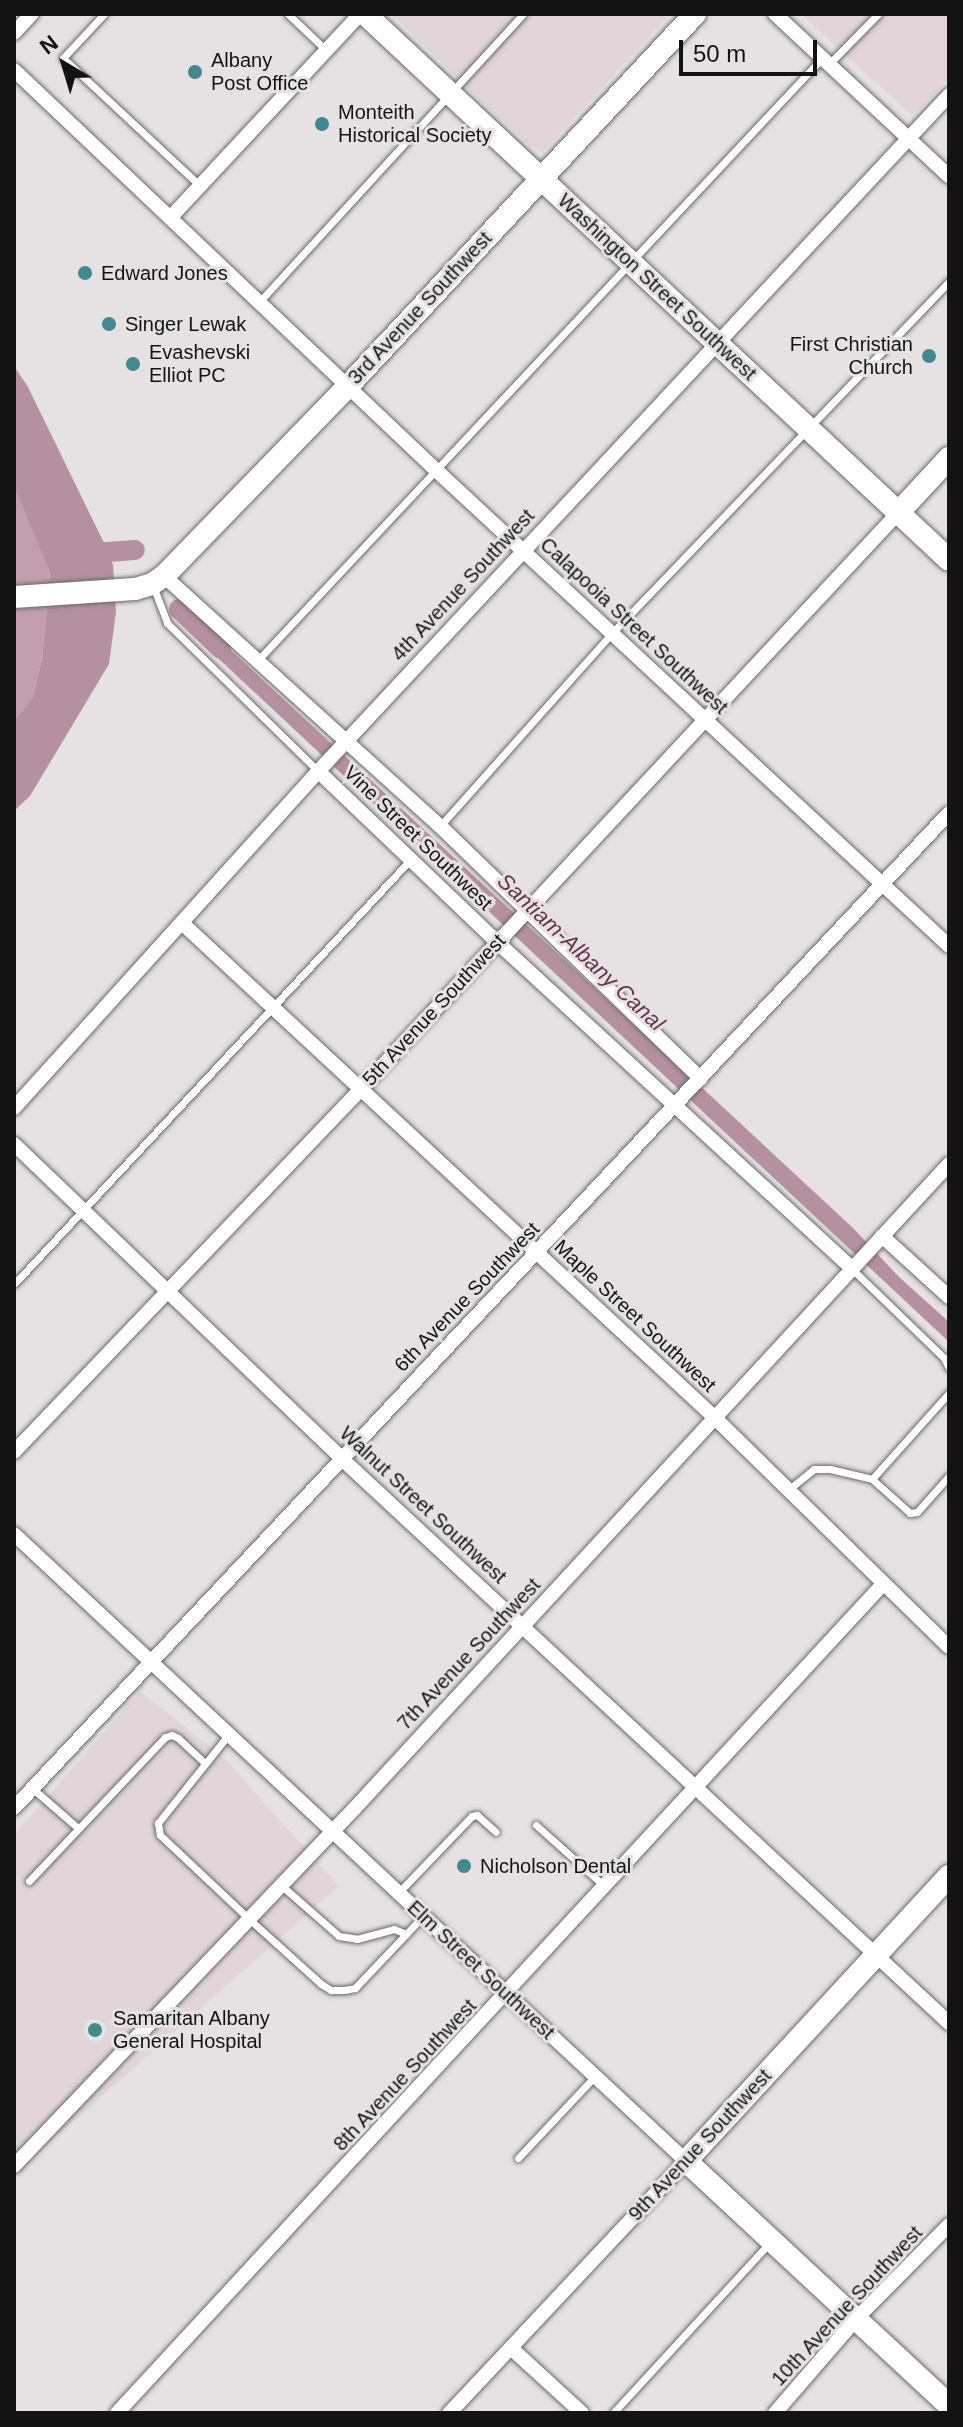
<!DOCTYPE html>
<html>
<head>
<meta charset="utf-8">
<style>
	body { margin:0 }
	#map { position:relative; width:963px; height:2427px; overflow:hidden; background:#e6e2e4; font-family:Helvetica,sans-serif }
	div>[style] { position:absolute }
	.built>* { inset:0; background:#e1d5da }
	.forest>* { inset:0; background:#c39eac }
	.water>* { inset:0; background:#b5919f }
	.canal>* { height:20px; margin:-10px; padding:0 10px; transform-origin:10px; border-radius:10px; background:#b5919f }
	.roads { filter:drop-shadow(0 0 2px #6c696a) drop-shadow(0 0 2px #6c696a) }
	.lane>* { height:7px; margin:-3.5px; padding:0 3.5px; transform-origin:3.5px; border-radius:3.5px; background:#fff }
	.street>* { height:14px; margin:-7px; padding:0 7px; transform-origin:7px; border-radius:7px; background:#fff }
	.secondary>* { height:22px; margin:-11px; padding:0 11px; transform-origin:11px; border-radius:11px; background:#fff }
	.dots>* { width:22px; height:22px; translate:-50% -50%; box-sizing:border-box; border:4px solid #e6e2e4; border-radius:50% }
	span { translate:-50% -50%; white-space:nowrap; text-align:center; line-height:1.15; -webkit-text-stroke:6px #e6e2e4; paint-order:stroke }
	.poi-label { font-size:20px; color:#141313 }
	.left { translate:0 -50%; text-align:left }
	.right { translate:-100% -50%; text-align:right }
	.street-label { font-size:20px; color:#141313 }
	.water-label { font-size:22px; color:#663349; font-style:italic }
	.frame { position:absolute; inset:0; border:16px solid #141313; pointer-events:none }
	.north { position:absolute; left:24px; top:24px; width:80px; height:80px; -webkit-text-stroke:6px #e6e2e4; paint-order:stroke; rotate:322deg; font-size:22px; font-weight:700; line-height:32px; text-align:center; color:#141313 }
	.north::after { content:''; display:block; margin:auto; width:28px; height:36px; background:#141313; clip-path:polygon(50% 0,100% 100%,50% 72%,0 100%) }
	.scale { position:absolute; left:679px; top:40px; width:138px; height:36px; box-sizing:border-box; border:4px solid #141313; border-top:0; padding-left:10px; font-size:24px; line-height:28px; white-space:nowrap; color:#141313; -webkit-text-stroke:6px #e6e2e4; paint-order:stroke }
</style>
</head>
<body>
<div id="map">
	<div class="built">
		<i style="clip-path:polygon(391px 14px,670px 14px,543px 152px,529px 145px,481px 101px)"></i>
		<i style="clip-path:polygon(801px 14px,949px 14px,949px 78px,917px 112px,910px 114px)"></i>
		<i style="clip-path:polygon(140px 1691px,222px 1756px,339px 1886px,14px 2174px,14px 1835px)"></i>
	</div>
	<div class="forest">
		<i style="clip-path:polygon(14px 481px,50px 572px,42px 659px,33px 697px,14px 721px)"></i>
	</div>
	<div class="water">
		<i style="clip-path:polygon(14px 366px,28px 387px,104px 543px,113px 565px,116px 612px,109px 664px,30px 796px,14px 811px,14px 721px,33px 697px,42px 659px,50px 572px,14px 486px)"></i>
		<i style="clip-path:polygon(207px 628px,853px 1228px,899px 1277px,949px 1322px,949px 1342px,204px 645px,200px 636px)"></i>
	</div>
	<div class="canal">
		<i style="left:80px;top:554px;width:55px;rotate:-4.2deg"></i>
		<i style="left:179px;top:609px;width:58px;rotate:43.6deg"></i>
	</div>
	<div class="roads">
		<div class="lane">
			<i style="left:104px;top:14px;width:60px;rotate:133deg"></i>
			<i style="left:63px;top:58px;width:186px;rotate:43deg"></i>
			<i style="left:288px;top:14px;width:54px;rotate:43.5deg"></i>
			<i style="left:829px;top:64px;width:70px;rotate:-45.6deg"></i>
			<i style="left:261px;top:300px;width:388px;rotate:-47.5deg"></i>
			<i style="left:153px;top:586px;width:40px;rotate:69deg"></i>
			<i style="left:167px;top:623px;width:211px;rotate:44.4deg"></i>
			<i style="left:257px;top:661px;width:826px;rotate:-46.86deg"></i>
			<i style="left:440px;top:826px;width:259px;rotate:-48.3deg"></i>
			<i style="left:612px;top:633px;width:487px;rotate:-46.2deg"></i>
			<i style="left:853px;top:1270px;width:127px;rotate:44deg"></i>
			<i style="left:944px;top:1358px;width:11px;rotate:63deg"></i>
			<i style="left:14px;top:1284px;width:582px;rotate:-46.95deg"></i>
			<i style="left:872px;top:1479px;width:51px;rotate:41.8deg"></i>
			<i style="left:910px;top:1513px;width:7px;rotate:-8deg"></i>
			<i style="left:917px;top:1512px;width:48px;rotate:-48.4deg"></i>
			<i style="left:788px;top:1490px;width:33px;rotate:-39deg"></i>
			<i style="left:814px;top:1469px;width:16px"></i>
			<i style="left:830px;top:1469px;width:43px;rotate:13.4deg"></i>
			<i style="left:872px;top:1479px;width:115px;rotate:-48.2deg"></i>
			<i style="left:229px;top:1734px;width:114px;rotate:128.6deg"></i>
			<i style="left:158px;top:1823px;width:12px;rotate:81deg"></i>
			<i style="left:160px;top:1835px;width:121px;rotate:43.3deg"></i>
			<i style="left:248px;top:1918px;width:98px;rotate:42.1deg"></i>
			<i style="left:321px;top:1984px;width:12px;rotate:31deg"></i>
			<i style="left:331px;top:1990px;width:13px"></i>
			<i style="left:344px;top:1990px;width:11px;rotate:-10deg"></i>
			<i style="left:355px;top:1988px;width:100px;rotate:-46.6deg"></i>
			<i style="left:32px;top:1788px;width:61px;rotate:41deg"></i>
			<i style="left:536px;top:1825px;width:90px;rotate:41.8deg"></i>
			<i style="left:29px;top:1881px;width:198px;rotate:-46.6deg"></i>
			<i style="left:165px;top:1737px;width:7px;rotate:-16deg"></i>
			<i style="left:172px;top:1735px;width:7px;rotate:27deg"></i>
			<i style="left:178px;top:1738px;width:37px;rotate:43deg"></i>
			<i style="left:282px;top:1886px;width:76px;rotate:41.3deg"></i>
			<i style="left:339px;top:1936px;width:18px;rotate:9deg"></i>
			<i style="left:357px;top:1939px;width:38px;rotate:-15deg"></i>
			<i style="left:394px;top:1929px;width:13px;rotate:23deg"></i>
			<i style="left:399px;top:1892px;width:105px;rotate:-46.2deg"></i>
			<i style="left:472px;top:1816px;width:5px;rotate:-11deg"></i>
			<i style="left:477px;top:1815px;width:25px;rotate:42deg"></i>
			<i style="left:518px;top:2158px;width:112px;rotate:-46.8deg"></i>
			<i style="left:613px;top:2413px;width:232px;rotate:-47.4deg"></i>
		</div>
		<div class="street">
			<i style="left:775px;top:14px;width:238px;rotate:43deg"></i>
			<i style="left:14px;top:33px;width:26px;rotate:-47deg"></i>
			<i style="left:14px;top:70px;width:583px;rotate:43.47deg"></i>
			<i style="left:437px;top:471px;width:698px;rotate:42.85deg"></i>
			<i style="left:170px;top:218px;width:279px;rotate:-47deg"></i>
			<i style="left:164px;top:576px;width:372px;rotate:42.2deg"></i>
			<i style="left:440px;top:826px;width:363px;rotate:44.1deg"></i>
			<i style="left:318px;top:771px;width:248px;rotate:43.7deg"></i>
			<i style="left:497px;top:942px;width:483px;rotate:42.6deg"></i>
			<i style="left:182px;top:923px;width:727px;rotate:42.88deg"></i>
			<i style="left:715px;top:1418px;width:327px;rotate:44.4deg"></i>
			<i style="left:14px;top:1108px;width:464px;rotate:-47.9deg"></i>
			<i style="left:325px;top:764px;width:915px;rotate:-46.99deg"></i>
			<i style="left:14px;top:1144px;width:453px;rotate:43.8deg"></i>
			<i style="left:341px;top:1458px;width:830px;rotate:42.9deg"></i>
			<i style="left:882px;top:1236px;width:91px;rotate:42.3deg"></i>
			<i style="left:14px;top:1452px;width:501px;rotate:-46.29deg"></i>
			<i style="left:360px;top:1090px;width:790px;rotate:-47deg"></i>
			<i style="left:14px;top:1534px;width:919px;rotate:43.02deg"></i>
			<i style="left:686px;top:2161px;width:346px;rotate:133.2deg"></i>
			<i style="left:14px;top:1808px;width:1365px;rotate:-46.78deg"></i>
			<i style="left:14px;top:2166px;width:493px;rotate:-46.4deg"></i>
			<i style="left:354px;top:1809px;width:878px;rotate:-47.31deg"></i>
			<i style="left:511px;top:2348px;width:96px;rotate:42.5deg"></i>
			<i style="left:117px;top:2413px;width:1127px;rotate:-47.26deg"></i>
			<i style="left:775px;top:2413px;width:125px;rotate:-49.2deg"></i>
			<i style="left:857px;top:2318px;width:131px;rotate:-45.3deg"></i>
		</div>
		<div class="secondary">
			<i style="left:365px;top:14px;width:799px;rotate:43.07deg"></i>
			<i style="left:899px;top:512px;width:74px;rotate:-47.2deg"></i>
			<i style="left:14px;top:597px;width:121px;rotate:-3.8deg"></i>
			<i style="left:135px;top:589px;width:18px;rotate:-16deg"></i>
			<i style="left:152px;top:584px;width:14px;rotate:-34deg"></i>
			<i style="left:164px;top:576px;width:266px;rotate:-45.9deg"></i>
			<i style="left:349px;top:385px;width:507px;rotate:-47deg"></i>
			<i style="left:949px;top:1876px;width:388px;rotate:132.7deg"></i>
			<i style="left:686px;top:2161px;width:359px;rotate:42.9deg"></i>
		</div>
	</div>
	<div class="dots">
		<i style="left:195px;top:72px;background:#41888f"></i>
		<i style="left:322px;top:124px;background:#41888f"></i>
		<i style="left:85px;top:273px;background:#41888f"></i>
		<i style="left:109px;top:324px;background:#41888f"></i>
		<i style="left:929px;top:356px;background:#41888f"></i>
		<i style="left:133px;top:364px;background:#41888f"></i>
		<i style="left:464px;top:1866px;background:#41888f"></i>
		<i style="left:95px;top:2030px;background:#41888f"></i>
	</div>
	<div class="poi-label">
		<span class="left" style="left:211px;top:72px">Albany<br>Post Office</span>
		<span class="left" style="left:338px;top:124px">Monteith<br>Historical Society</span>
		<span class="left" style="left:101px;top:273px">Edward Jones</span>
		<span class="left" style="left:125px;top:324px">Singer Lewak</span>
		<span class="right" style="left:913px;top:356px">First Christian<br>Church</span>
		<span class="left" style="left:149px;top:364px">Evashevski<br>Elliot PC</span>
		<span class="left" style="left:480px;top:1866px">Nicholson Dental</span>
		<span class="left" style="left:113px;top:2030px">Samaritan Albany<br>General Hospital</span>
	</div>
	<div class="street-label">
		<span style="left:657px;top:287px;rotate:43deg">Washington Street Southwest</span>
		<span style="left:420px;top:308px;rotate:-47deg">3rd Avenue Southwest</span>
		<span style="left:463px;top:585px;rotate:-47deg">4th Avenue Southwest</span>
		<span style="left:634px;top:626px;rotate:43deg">Calapooia Street Southwest</span>
		<span style="left:418px;top:838px;rotate:44deg">Vine Street Southwest</span>
		<span style="left:434px;top:1010px;rotate:-47deg">5th Avenue Southwest</span>
		<span style="left:467px;top:1297px;rotate:-46deg">6th Avenue Southwest</span>
		<span style="left:635px;top:1316px;rotate:43deg">Maple Street Southwest</span>
		<span style="left:423px;top:1505px;rotate:43deg">Walnut Street Southwest</span>
		<span style="left:469px;top:1654px;rotate:-47deg">7th Avenue Southwest</span>
		<span style="left:481px;top:1970px;rotate:43deg">Elm Street Southwest</span>
		<span style="left:405px;top:2075px;rotate:-47deg">8th Avenue Southwest</span>
		<span style="left:700px;top:2145px;rotate:-47deg">9th Avenue Southwest</span>
		<span style="left:847px;top:2306px;rotate:-47deg">10th Avenue Southwest</span>
	</div>
	<div class="water-label">
		<span style="left:581px;top:952px;rotate:43deg">Santiam-Albany Canal</span>
	</div>
	<div class="frame"></div>
	<div class="north">N</div>
	<div class="scale">50 m</div>
</div>
</body>
</html>
